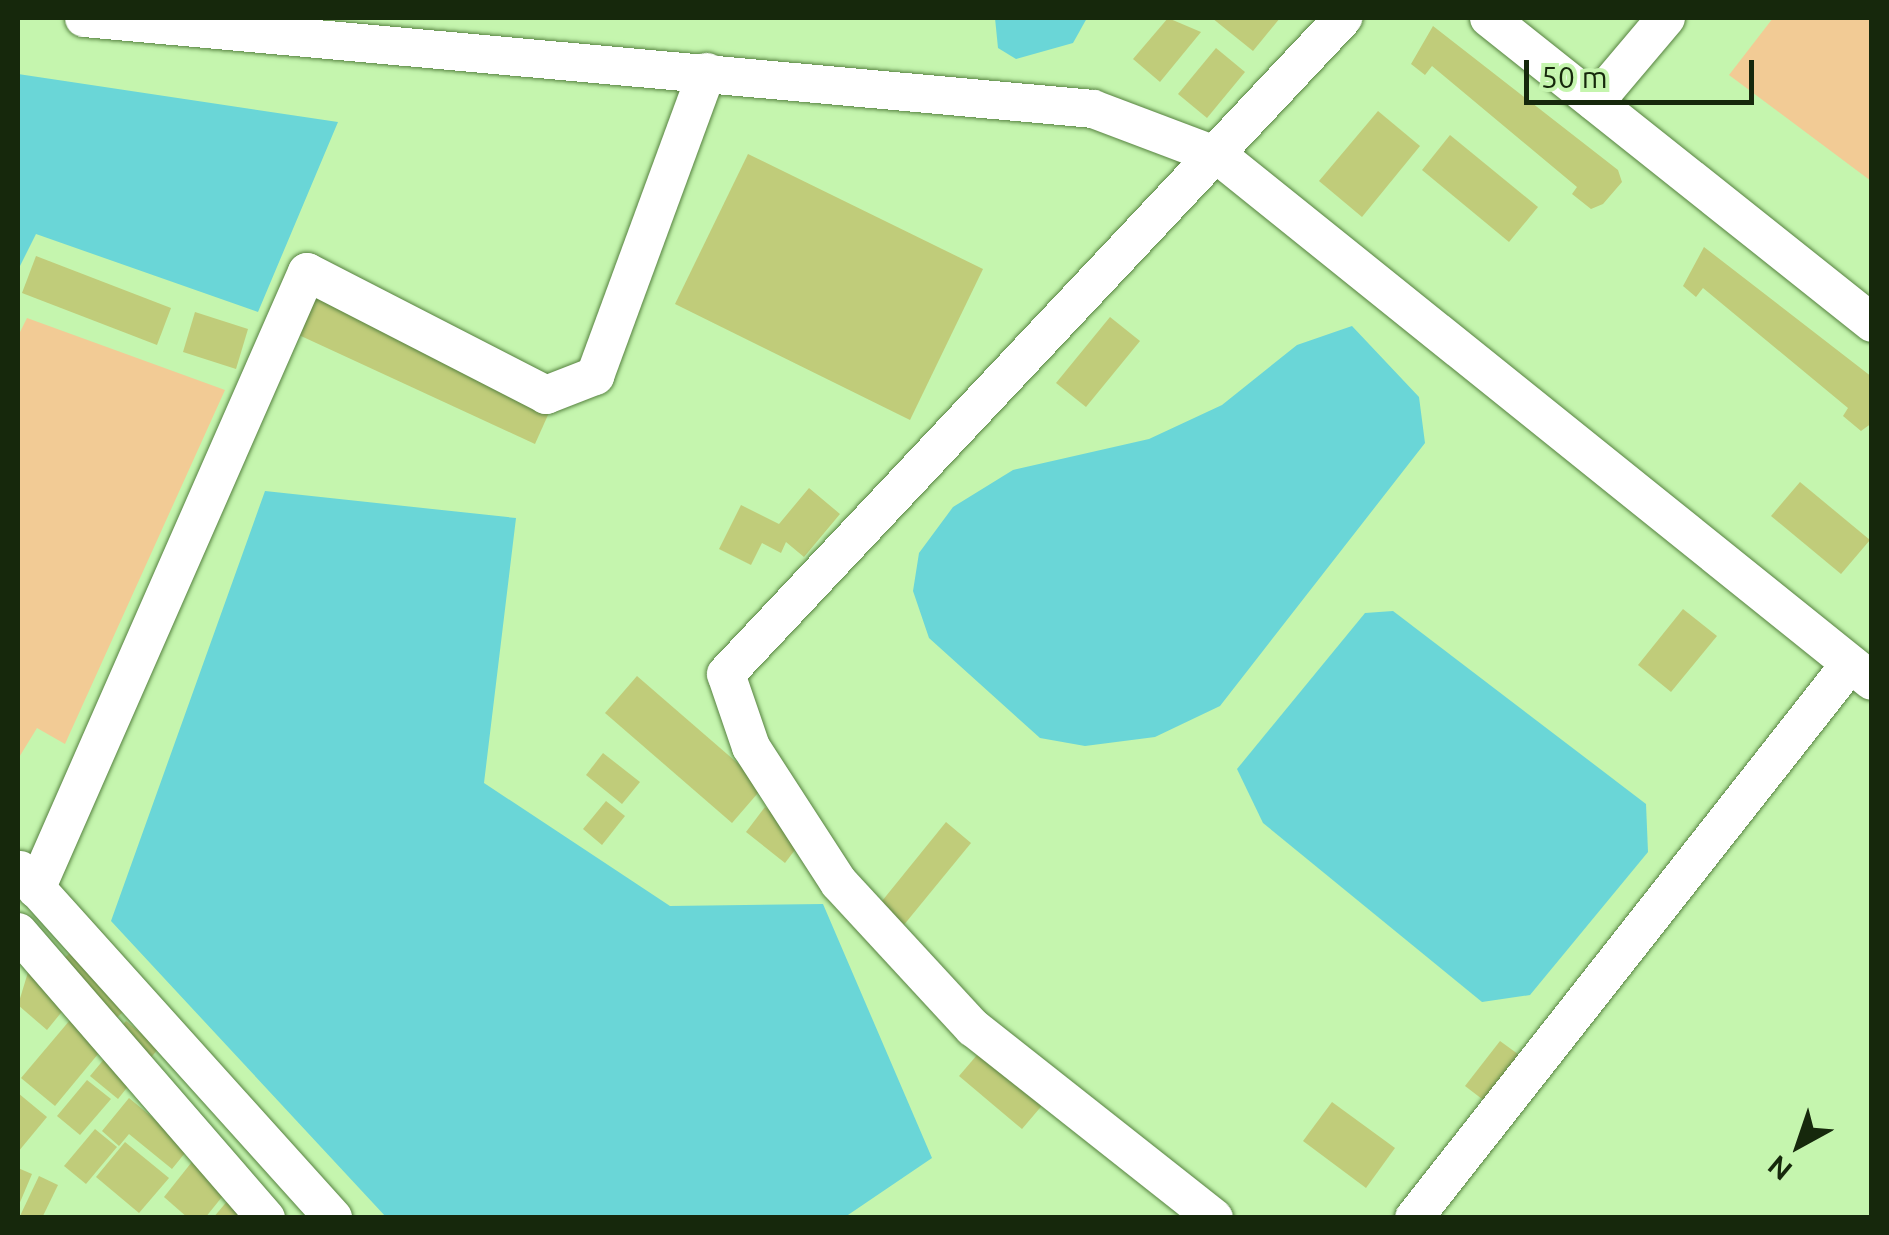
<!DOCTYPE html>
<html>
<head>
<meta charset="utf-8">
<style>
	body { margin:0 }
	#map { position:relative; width:1889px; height:1235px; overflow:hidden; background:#c5f5ae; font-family:Ubuntu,sans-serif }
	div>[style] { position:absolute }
	.green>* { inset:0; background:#f2cb95 }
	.water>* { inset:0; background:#6ad6d7 }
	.building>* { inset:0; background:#c0cc7a }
	.roads { filter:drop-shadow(0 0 2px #568240) drop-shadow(0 0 2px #568240) }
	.minor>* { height:38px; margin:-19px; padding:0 19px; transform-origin:19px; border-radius:19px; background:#fff }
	span { translate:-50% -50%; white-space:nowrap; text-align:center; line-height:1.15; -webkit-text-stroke:8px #c5f5ae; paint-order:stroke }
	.frame { position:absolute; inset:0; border:20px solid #16280c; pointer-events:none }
	.north { position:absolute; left:1749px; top:1095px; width:100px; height:100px; -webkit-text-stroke:8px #c5f5ae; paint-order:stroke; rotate:220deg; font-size:28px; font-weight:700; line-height:40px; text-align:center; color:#16280c }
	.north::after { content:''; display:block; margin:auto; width:35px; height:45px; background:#16280c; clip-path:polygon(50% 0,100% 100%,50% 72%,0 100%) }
	.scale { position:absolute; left:1524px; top:60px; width:230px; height:45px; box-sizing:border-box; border:5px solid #16280c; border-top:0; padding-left:12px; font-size:30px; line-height:35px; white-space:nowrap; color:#16280c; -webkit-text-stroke:8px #c5f5ae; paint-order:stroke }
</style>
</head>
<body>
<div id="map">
	<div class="green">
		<i style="clip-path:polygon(1773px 18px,1871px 18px,1871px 181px,1729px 75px)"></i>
		<i style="clip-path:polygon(27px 318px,225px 390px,65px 744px,37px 728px,18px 759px,18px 336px)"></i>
	</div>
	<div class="water">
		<i style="clip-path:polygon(995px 18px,1087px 18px,1073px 43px,1016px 59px,998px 48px)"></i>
		<i style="clip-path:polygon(18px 74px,338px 122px,258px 312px,36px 234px,18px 270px)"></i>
		<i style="clip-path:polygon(1352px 326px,1419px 397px,1425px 443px,1220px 706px,1155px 737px,1085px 746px,1040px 738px,929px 638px,913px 591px,919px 553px,953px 507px,1013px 470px,1149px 439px,1222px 405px,1297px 345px)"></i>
		<i style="clip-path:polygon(265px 491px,516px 518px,484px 783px,670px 906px,823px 904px,932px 1158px,845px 1217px,386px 1217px,111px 921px)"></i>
		<i style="clip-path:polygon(1393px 611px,1646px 804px,1648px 852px,1530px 995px,1482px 1002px,1263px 823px,1237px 769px,1365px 613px)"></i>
	</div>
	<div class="building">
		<i style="clip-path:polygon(1168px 18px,1201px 32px,1160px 82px,1133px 59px)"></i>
		<i style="clip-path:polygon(1212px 18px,1280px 18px,1253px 51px)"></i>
		<i style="clip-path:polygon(1433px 26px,1618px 170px,1622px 182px,1603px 204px,1591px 209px,1572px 194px,1577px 187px,1432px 66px,1425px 75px,1411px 64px)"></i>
		<i style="clip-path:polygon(1216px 48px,1245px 72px,1207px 118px,1178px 94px)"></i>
		<i style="clip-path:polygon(1378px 111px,1420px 146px,1362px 217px,1319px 181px)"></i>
		<i style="clip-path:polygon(1450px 135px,1538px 207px,1509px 242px,1422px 170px)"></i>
		<i style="clip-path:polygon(748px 154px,983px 269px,910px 420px,675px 304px)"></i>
		<i style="clip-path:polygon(1704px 247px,1872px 377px,1872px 423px,1861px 431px,1843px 416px,1848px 408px,1703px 288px,1696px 297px,1683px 286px)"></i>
		<i style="clip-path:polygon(36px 256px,171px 308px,157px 345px,22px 293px)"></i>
		<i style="clip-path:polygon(305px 292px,552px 406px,535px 444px,288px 330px)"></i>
		<i style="clip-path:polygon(195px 312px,248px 329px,236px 369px,183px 352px)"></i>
		<i style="clip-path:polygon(1110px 317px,1140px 341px,1086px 407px,1056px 383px)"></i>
		<i style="clip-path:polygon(1800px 482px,1870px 540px,1841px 574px,1771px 516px)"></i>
		<i style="clip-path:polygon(809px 488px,840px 514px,804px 557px,786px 542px,781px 553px,762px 543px,751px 565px,719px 549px,741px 505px,779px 524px)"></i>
		<i style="clip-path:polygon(1683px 609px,1717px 636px,1671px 692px,1638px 665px)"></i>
		<i style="clip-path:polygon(637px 676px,764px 786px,732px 823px,605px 713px)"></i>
		<i style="clip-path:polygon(603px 753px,640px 782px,622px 804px,586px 775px)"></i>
		<i style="clip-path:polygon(606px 801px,625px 816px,602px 845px,583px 829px)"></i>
		<i style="clip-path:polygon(765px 807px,804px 838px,785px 863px,746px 832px)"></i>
		<i style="clip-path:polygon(946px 822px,971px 843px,903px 926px,878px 906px)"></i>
		<i style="clip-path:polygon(71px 952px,124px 1011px,112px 1022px,59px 963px)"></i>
		<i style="clip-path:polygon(29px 969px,69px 1003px,47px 1030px,18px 1005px)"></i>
		<i style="clip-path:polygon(70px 1020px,103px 1048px,55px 1106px,21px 1078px)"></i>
		<i style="clip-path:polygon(126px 1021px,159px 1048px,148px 1061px,115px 1034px)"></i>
		<i style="clip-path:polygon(1500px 1041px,1522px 1057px,1486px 1102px,1465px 1086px)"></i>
		<i style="clip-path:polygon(983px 1048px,1045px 1102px,1022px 1129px,959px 1076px)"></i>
		<i style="clip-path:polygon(105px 1058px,133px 1080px,118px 1099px,90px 1076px)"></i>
		<i style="clip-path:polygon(87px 1080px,111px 1099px,80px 1135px,57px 1116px)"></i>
		<i style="clip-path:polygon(18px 1093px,47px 1117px,18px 1152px)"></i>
		<i style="clip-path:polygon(129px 1098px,189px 1148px,172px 1169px,129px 1134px,119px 1146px,102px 1131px)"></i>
		<i style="clip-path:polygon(1332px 1102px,1395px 1148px,1366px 1188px,1303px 1141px)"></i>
		<i style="clip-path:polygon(95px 1129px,117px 1147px,86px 1184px,64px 1166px)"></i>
		<i style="clip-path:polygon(125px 1142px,169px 1178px,139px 1213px,96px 1177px)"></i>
		<i style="clip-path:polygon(195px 1158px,230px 1187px,205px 1218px,188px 1218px,164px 1197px)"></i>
		<i style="clip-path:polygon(18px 1168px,32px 1174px,18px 1207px)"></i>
		<i style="clip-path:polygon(39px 1176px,58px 1185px,42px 1218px,19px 1218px)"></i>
		<i style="clip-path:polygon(234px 1193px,249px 1207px,240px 1218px,213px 1218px)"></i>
	</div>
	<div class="roads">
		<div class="minor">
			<i style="left:84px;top:18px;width:1013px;rotate:5.15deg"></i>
			<i style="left:1093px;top:109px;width:136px;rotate:20.7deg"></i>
			<i style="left:1220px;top:157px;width:836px;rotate:38.79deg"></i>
			<i style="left:1489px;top:18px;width:490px;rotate:38.5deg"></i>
			<i style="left:1595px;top:102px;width:110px;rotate:-49.8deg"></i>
			<i style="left:20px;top:870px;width:468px;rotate:48deg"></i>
			<i style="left:36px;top:889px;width:674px;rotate:-66.29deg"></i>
			<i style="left:307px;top:272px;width:269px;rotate:27.2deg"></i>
			<i style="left:546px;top:395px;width:53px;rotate:-21.2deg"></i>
			<i style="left:595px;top:376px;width:324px;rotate:-69.8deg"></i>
			<i style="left:18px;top:932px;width:379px;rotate:49.1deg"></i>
			<i style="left:1214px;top:1218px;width:307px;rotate:-141.7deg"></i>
			<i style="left:973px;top:1028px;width:197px;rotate:-132.7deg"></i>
			<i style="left:839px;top:883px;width:162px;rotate:-122.9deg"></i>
			<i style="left:751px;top:747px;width:77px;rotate:-108.9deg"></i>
			<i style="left:726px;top:674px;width:901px;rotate:-46.75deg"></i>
			<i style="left:1414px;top:1218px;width:705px;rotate:-51.8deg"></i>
		</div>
	</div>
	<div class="frame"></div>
	<div class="north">N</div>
	<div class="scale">50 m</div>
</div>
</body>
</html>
